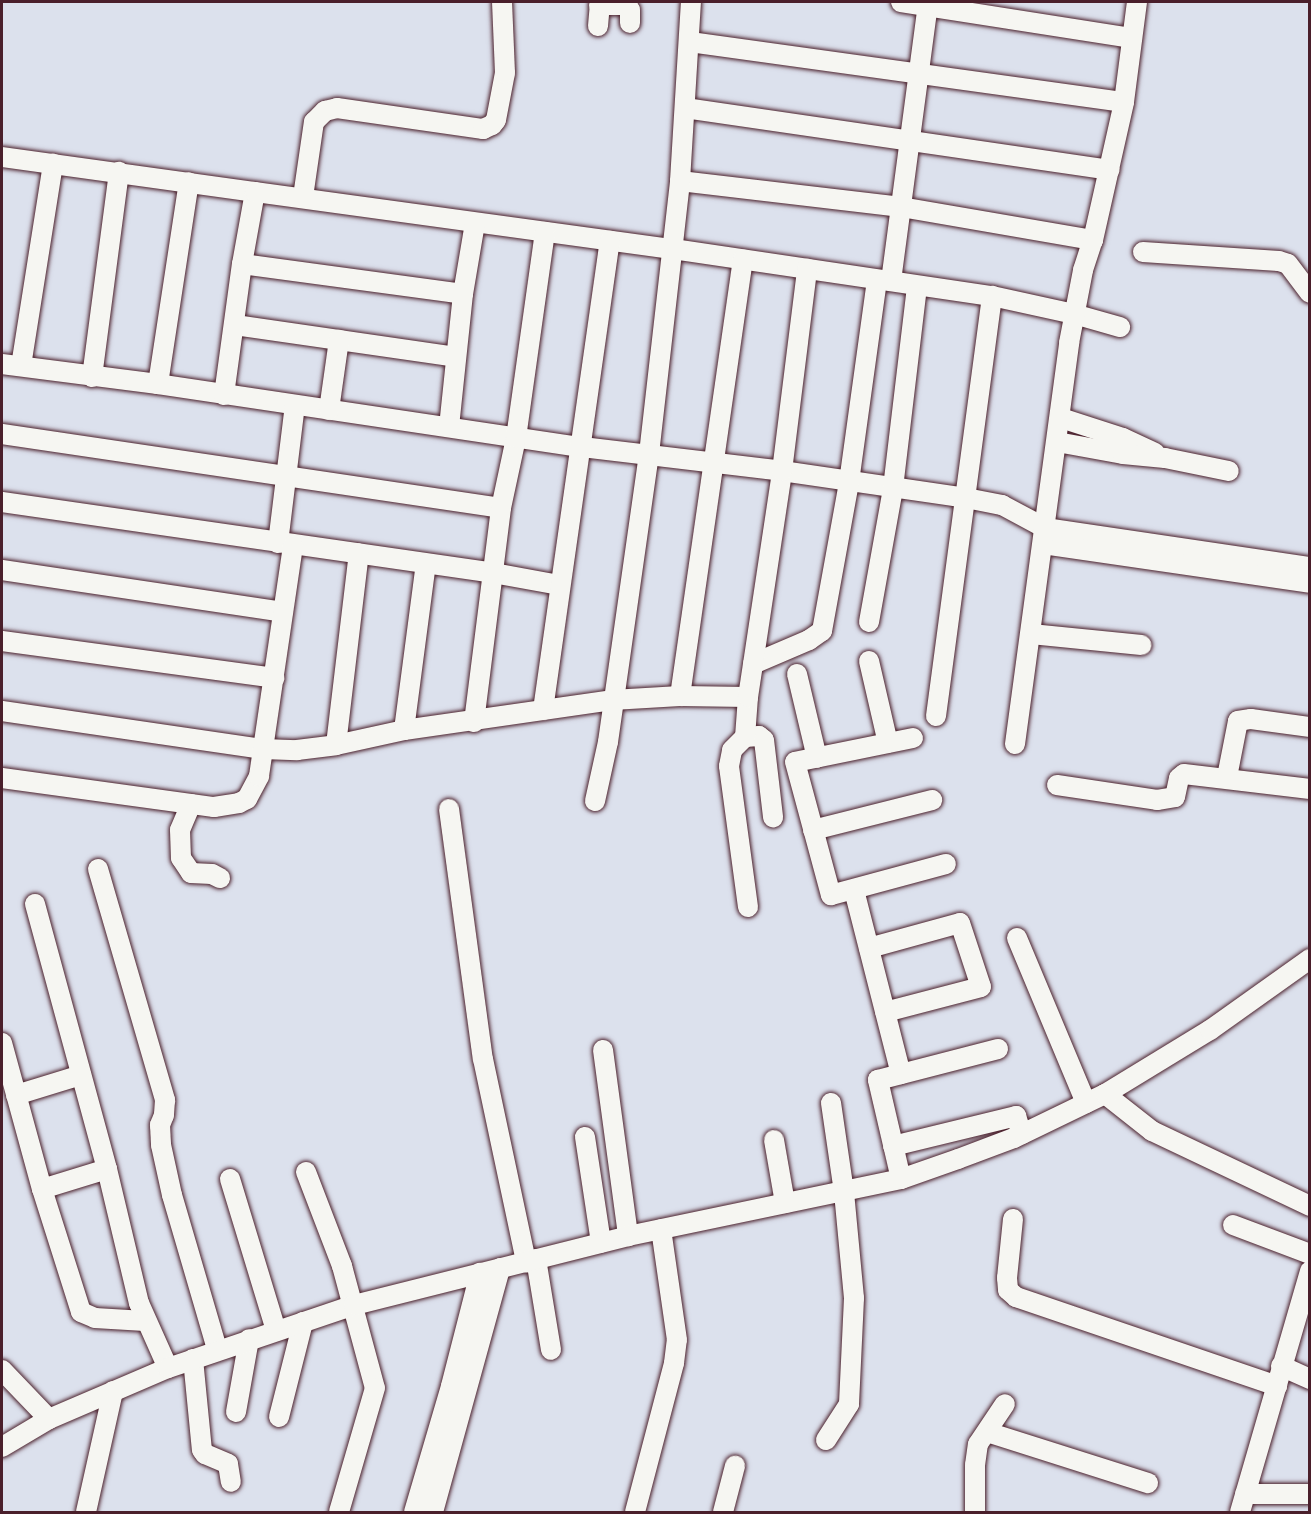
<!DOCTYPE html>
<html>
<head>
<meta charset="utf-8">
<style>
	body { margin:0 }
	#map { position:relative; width:1311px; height:1514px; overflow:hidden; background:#dce1ed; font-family:"Architects Daughter",sans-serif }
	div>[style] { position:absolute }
	.roads { filter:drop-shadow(0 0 2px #4a1f2b) drop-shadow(0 0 2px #4a1f2b) }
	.minor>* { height:20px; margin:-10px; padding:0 10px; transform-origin:10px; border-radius:10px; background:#f6f6f2 }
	span { translate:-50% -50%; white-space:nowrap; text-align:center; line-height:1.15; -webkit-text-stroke:4.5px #f6f6f2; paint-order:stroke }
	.frame { position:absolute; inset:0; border:3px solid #4a1f2b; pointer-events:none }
</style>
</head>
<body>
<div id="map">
	<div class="roads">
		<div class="minor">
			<i style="left:901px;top:2px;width:234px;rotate:8.9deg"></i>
			<i style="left:599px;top:5px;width:27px"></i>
			<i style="left:626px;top:5px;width:6px;rotate:51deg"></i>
			<i style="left:630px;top:10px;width:13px;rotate:90deg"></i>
			<i style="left:598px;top:26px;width:24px;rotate:-85deg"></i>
			<i style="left:690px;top:42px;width:438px;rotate:7.9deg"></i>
			<i style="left:685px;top:108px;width:429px;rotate:8.3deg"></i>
			<i style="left:2px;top:157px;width:255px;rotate:7.9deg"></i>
			<i style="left:680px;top:181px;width:223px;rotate:6.7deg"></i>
			<i style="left:901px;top:207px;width:195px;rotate:9.8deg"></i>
			<i style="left:303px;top:197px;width:76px;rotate:-81.7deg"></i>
			<i style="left:314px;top:122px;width:16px;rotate:-45deg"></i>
			<i style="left:325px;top:111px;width:12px;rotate:-14deg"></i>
			<i style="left:337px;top:108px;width:148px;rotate:8.2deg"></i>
			<i style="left:483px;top:129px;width:10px;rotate:-24deg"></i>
			<i style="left:492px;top:125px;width:6px;rotate:-51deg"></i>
			<i style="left:496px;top:120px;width:48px;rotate:-79.2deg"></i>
			<i style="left:505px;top:73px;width:71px;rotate:-92.4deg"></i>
			<i style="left:1143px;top:252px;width:136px;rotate:3.8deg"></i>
			<i style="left:1279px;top:261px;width:9px;rotate:18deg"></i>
			<i style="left:1288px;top:264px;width:36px;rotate:53deg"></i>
			<i style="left:242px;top:264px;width:223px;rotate:7.7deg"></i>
			<i style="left:891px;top:281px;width:281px;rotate:-82.4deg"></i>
			<i style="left:235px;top:325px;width:223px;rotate:8.2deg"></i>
			<i style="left:2px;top:364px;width:157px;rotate:7.3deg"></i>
			<i style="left:158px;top:384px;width:429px;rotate:8.5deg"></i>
			<i style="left:582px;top:447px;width:201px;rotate:6.8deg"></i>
			<i style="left:782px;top:471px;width:186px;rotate:8.3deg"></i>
			<i style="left:966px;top:498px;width:37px;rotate:11deg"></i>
			<i style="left:1002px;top:505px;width:49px;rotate:28.1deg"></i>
			<i style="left:1045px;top:528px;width:268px;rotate:8.4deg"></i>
			<i style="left:21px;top:366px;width:205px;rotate:-81deg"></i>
			<i style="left:92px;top:377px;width:207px;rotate:-82.5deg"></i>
			<i style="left:158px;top:384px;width:204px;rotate:-81.3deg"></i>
			<i style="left:224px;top:395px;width:132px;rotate:-82.2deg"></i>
			<i style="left:242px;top:264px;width:73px;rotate:-79.8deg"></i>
			<i style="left:255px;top:192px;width:422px;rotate:7.8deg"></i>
			<i style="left:673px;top:249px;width:322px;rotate:8.4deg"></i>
			<i style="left:992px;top:296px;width:84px;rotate:12.4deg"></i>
			<i style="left:1074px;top:314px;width:48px;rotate:15.8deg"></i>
			<i style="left:329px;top:410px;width:71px;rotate:-81.9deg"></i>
			<i style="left:1061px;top:418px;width:65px;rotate:17.9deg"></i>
			<i style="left:1123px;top:438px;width:35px;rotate:25deg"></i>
			<i style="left:449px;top:427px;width:134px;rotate:-84deg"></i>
			<i style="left:463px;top:294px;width:72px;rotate:-80.4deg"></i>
			<i style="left:2px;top:434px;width:504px;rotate:8.44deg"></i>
			<i style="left:1057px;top:442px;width:67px;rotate:10.3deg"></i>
			<i style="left:1123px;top:454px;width:42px;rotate:5.4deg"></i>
			<i style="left:1165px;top:458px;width:65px;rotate:11.5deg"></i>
			<i style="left:2px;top:502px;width:496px;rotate:8.2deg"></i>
			<i style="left:493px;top:573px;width:67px;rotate:10.3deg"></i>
			<i style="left:278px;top:543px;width:139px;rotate:-83deg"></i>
			<i style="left:1043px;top:544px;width:270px;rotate:8.3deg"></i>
			<i style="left:2px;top:570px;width:284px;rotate:8.5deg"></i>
			<i style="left:869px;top:622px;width:136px;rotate:-79.8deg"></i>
			<i style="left:893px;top:488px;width:203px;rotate:-83.2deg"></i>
			<i style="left:1031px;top:634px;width:111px;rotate:5.7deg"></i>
			<i style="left:2px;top:641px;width:275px;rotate:7.7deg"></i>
			<i style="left:869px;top:661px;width:84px;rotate:77deg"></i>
			<i style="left:753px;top:664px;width:61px;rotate:-23.2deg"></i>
			<i style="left:809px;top:640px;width:16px;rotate:-35deg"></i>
			<i style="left:822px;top:631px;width:151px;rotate:-79.7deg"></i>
			<i style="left:849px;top:482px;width:204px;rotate:-82.1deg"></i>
			<i style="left:797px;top:674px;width:86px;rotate:76.6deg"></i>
			<i style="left:680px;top:696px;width:441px;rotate:-81.8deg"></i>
			<i style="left:543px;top:710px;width:474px;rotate:-81.9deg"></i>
			<i style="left:2px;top:711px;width:264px;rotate:8.3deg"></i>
			<i style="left:263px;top:749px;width:34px;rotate:2deg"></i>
			<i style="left:297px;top:750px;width:39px;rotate:-7deg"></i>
			<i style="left:336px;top:745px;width:70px;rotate:-12.4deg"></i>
			<i style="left:404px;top:730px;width:210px;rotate:-8.2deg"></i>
			<i style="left:612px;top:700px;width:68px;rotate:-3.4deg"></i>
			<i style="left:680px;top:696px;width:68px;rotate:0.8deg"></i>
			<i style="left:936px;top:716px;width:424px;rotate:-82.4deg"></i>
			<i style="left:474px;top:722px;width:216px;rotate:-82.8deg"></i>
			<i style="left:501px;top:508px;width:72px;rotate:-77.9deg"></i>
			<i style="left:516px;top:438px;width:208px;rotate:-82deg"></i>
			<i style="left:404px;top:730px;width:167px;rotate:-82.5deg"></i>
			<i style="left:745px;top:737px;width:14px;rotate:-4deg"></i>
			<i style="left:759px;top:736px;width:6px;rotate:39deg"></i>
			<i style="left:764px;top:740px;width:78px;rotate:83.3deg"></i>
			<i style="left:913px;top:738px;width:120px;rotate:168.5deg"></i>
			<i style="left:795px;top:762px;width:138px;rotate:74.9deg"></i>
			<i style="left:831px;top:895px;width:119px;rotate:-15.1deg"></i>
			<i style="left:1015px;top:744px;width:405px;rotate:-82.3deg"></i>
			<i style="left:1069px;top:343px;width:74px;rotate:-79.1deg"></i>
			<i style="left:1083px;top:270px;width:32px;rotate:-72deg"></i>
			<i style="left:1093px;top:240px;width:141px;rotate:-77.3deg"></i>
			<i style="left:1124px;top:102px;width:101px;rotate:-82.6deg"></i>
			<i style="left:336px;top:745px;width:193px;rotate:-83.2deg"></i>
			<i style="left:1227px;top:777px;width:57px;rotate:-78.9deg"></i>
			<i style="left:1238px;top:721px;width:13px;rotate:-9deg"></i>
			<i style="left:1251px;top:719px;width:60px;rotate:7.7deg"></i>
			<i style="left:2px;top:778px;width:214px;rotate:7.8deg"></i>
			<i style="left:214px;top:807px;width:25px;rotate:-9deg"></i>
			<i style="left:239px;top:803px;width:9px;rotate:-27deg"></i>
			<i style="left:247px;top:799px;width:26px;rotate:-62deg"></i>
			<i style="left:259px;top:776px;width:233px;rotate:-81.6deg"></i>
			<i style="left:1057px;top:785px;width:101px;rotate:8.5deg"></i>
			<i style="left:1157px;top:800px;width:18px;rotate:-9deg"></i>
			<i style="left:1175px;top:797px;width:19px;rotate:-78deg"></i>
			<i style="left:1179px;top:778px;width:6px;rotate:-39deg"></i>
			<i style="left:1184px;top:774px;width:127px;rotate:6.8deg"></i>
			<i style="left:595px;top:801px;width:60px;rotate:-77.6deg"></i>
			<i style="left:608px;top:742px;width:291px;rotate:-81.9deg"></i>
			<i style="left:649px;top:454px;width:275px;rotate:-83.5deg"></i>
			<i style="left:680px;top:181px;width:179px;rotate:-86.5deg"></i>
			<i style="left:191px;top:804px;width:28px;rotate:113deg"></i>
			<i style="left:180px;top:830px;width:28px;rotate:88deg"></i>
			<i style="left:181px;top:858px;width:18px;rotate:56deg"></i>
			<i style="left:191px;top:873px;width:21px;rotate:3deg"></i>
			<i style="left:212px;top:874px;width:9px;rotate:27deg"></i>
			<i style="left:449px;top:809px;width:252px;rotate:82.3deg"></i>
			<i style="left:483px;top:1059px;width:208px;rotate:78deg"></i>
			<i style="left:813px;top:830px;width:123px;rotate:-14.1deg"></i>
			<i style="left:98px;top:869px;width:241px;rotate:73.8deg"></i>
			<i style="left:165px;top:1100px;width:15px;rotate:94deg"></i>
			<i style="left:164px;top:1115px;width:11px;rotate:112deg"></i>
			<i style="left:160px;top:1125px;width:20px;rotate:87deg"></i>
			<i style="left:161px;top:1145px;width:51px;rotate:77.6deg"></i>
			<i style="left:172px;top:1195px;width:160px;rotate:73.7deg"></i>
			<i style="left:854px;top:890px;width:190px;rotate:75.7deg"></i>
			<i style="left:35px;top:904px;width:275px;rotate:74.8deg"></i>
			<i style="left:107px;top:1169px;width:138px;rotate:76.6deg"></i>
			<i style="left:139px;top:1303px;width:71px;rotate:66deg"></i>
			<i style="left:748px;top:907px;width:142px;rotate:-97.7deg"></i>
			<i style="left:729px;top:766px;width:16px;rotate:-79deg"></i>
			<i style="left:732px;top:750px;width:18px;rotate:-45deg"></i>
			<i style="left:745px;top:737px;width:40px;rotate:-85.7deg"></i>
			<i style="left:748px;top:697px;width:229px;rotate:-81.4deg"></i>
			<i style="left:782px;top:471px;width:204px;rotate:-82.9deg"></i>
			<i style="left:1017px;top:938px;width:179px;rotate:67.3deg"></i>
			<i style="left:869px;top:948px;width:94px;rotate:-15.4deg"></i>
			<i style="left:960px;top:923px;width:67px;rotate:71.8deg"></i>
			<i style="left:981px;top:987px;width:99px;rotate:165.4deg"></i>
			<i style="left:2px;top:1043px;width:151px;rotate:74.7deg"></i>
			<i style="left:42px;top:1189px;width:68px;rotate:-17.1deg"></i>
			<i style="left:603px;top:1050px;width:188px;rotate:82.3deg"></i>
			<i style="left:1105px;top:1094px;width:60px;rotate:38.2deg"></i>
			<i style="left:1152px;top:1131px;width:175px;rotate:25.4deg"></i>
			<i style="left:16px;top:1095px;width:68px;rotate:-17.1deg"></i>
			<i style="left:585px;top:1137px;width:107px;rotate:81.4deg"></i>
			<i style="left:774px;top:1140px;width:64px;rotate:80.1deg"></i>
			<i style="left:893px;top:1146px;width:127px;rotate:-13.7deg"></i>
			<i style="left:1016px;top:1116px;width:19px;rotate:72deg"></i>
			<i style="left:306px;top:1172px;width:101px;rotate:69deg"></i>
			<i style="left:342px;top:1266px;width:126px;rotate:74.9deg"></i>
			<i style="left:375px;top:1388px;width:129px;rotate:106.2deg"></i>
			<i style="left:230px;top:1179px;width:158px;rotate:73.1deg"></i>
			<i style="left:901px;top:1179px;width:102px;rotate:-103.1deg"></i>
			<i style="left:878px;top:1080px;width:124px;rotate:-14.5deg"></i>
			<i style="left:42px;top:1189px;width:129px;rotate:72.4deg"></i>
			<i style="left:81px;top:1312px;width:15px;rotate:23deg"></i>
			<i style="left:95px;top:1318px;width:50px;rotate:3.4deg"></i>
			<i style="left:1013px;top:1219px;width:59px;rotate:95.8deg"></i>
			<i style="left:1007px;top:1278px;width:12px;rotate:85deg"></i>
			<i style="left:1008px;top:1290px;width:11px;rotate:41deg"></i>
			<i style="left:1016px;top:1297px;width:276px;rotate:18.8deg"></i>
			<i style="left:1233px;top:1225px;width:82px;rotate:20.6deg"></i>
			<i style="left:536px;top:1259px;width:92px;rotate:80.6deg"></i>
			<i style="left:193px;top:1359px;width:91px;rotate:84.4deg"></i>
			<i style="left:202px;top:1450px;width:5px;rotate:53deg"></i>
			<i style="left:205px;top:1454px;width:25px;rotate:23deg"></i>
			<i style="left:228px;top:1464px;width:18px;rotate:81deg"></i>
			<i style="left:1281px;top:1366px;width:32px;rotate:24deg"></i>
			<i style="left:2px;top:1370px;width:68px;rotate:46.2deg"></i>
			<i style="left:236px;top:1412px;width:74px;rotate:-79.9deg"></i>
			<i style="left:279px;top:1417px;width:98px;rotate:-75.8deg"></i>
			<i style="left:987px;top:1432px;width:169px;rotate:17.6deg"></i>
			<i style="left:826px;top:1440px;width:43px;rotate:-57.4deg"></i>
			<i style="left:849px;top:1404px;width:106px;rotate:-87.3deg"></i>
			<i style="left:854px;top:1298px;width:106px;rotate:-95.4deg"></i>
			<i style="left:844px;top:1192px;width:90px;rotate:-98.3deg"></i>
			<i style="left:2px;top:1447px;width:55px;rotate:-30.8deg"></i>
			<i style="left:49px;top:1419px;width:129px;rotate:-23.2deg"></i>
			<i style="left:168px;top:1368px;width:196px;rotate:-18.7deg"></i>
			<i style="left:354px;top:1305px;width:283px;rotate:-14.1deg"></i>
			<i style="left:628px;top:1236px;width:279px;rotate:-11.8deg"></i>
			<i style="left:901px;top:1179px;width:60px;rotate:-19.3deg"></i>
			<i style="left:958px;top:1159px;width:60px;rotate:-20.6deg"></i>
			<i style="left:1014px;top:1138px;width:101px;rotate:-25.8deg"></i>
			<i style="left:1105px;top:1094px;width:123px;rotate:-31.4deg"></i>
			<i style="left:1210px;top:1030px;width:123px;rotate:-35.4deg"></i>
			<i style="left:1245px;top:1494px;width:65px"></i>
			<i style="left:86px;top:1512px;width:124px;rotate:-77.4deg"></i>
			<i style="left:414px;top:1512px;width:131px;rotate:-73.6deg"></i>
			<i style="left:451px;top:1386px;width:117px;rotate:-75.6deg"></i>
			<i style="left:433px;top:1512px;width:253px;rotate:-74.6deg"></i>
			<i style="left:635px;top:1512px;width:154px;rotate:-75.3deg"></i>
			<i style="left:674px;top:1363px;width:23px;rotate:-83deg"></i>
			<i style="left:677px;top:1340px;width:112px;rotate:-98.2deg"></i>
			<i style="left:723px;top:1512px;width:48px;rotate:-75.4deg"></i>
			<i style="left:975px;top:1512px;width:47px;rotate:-90deg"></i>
			<i style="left:975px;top:1465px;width:21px;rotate:-82deg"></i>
			<i style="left:978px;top:1444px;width:48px;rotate:-56deg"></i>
			<i style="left:1240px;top:1512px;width:251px;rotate:-73.8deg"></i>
		</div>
	</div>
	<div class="frame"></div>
</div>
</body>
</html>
